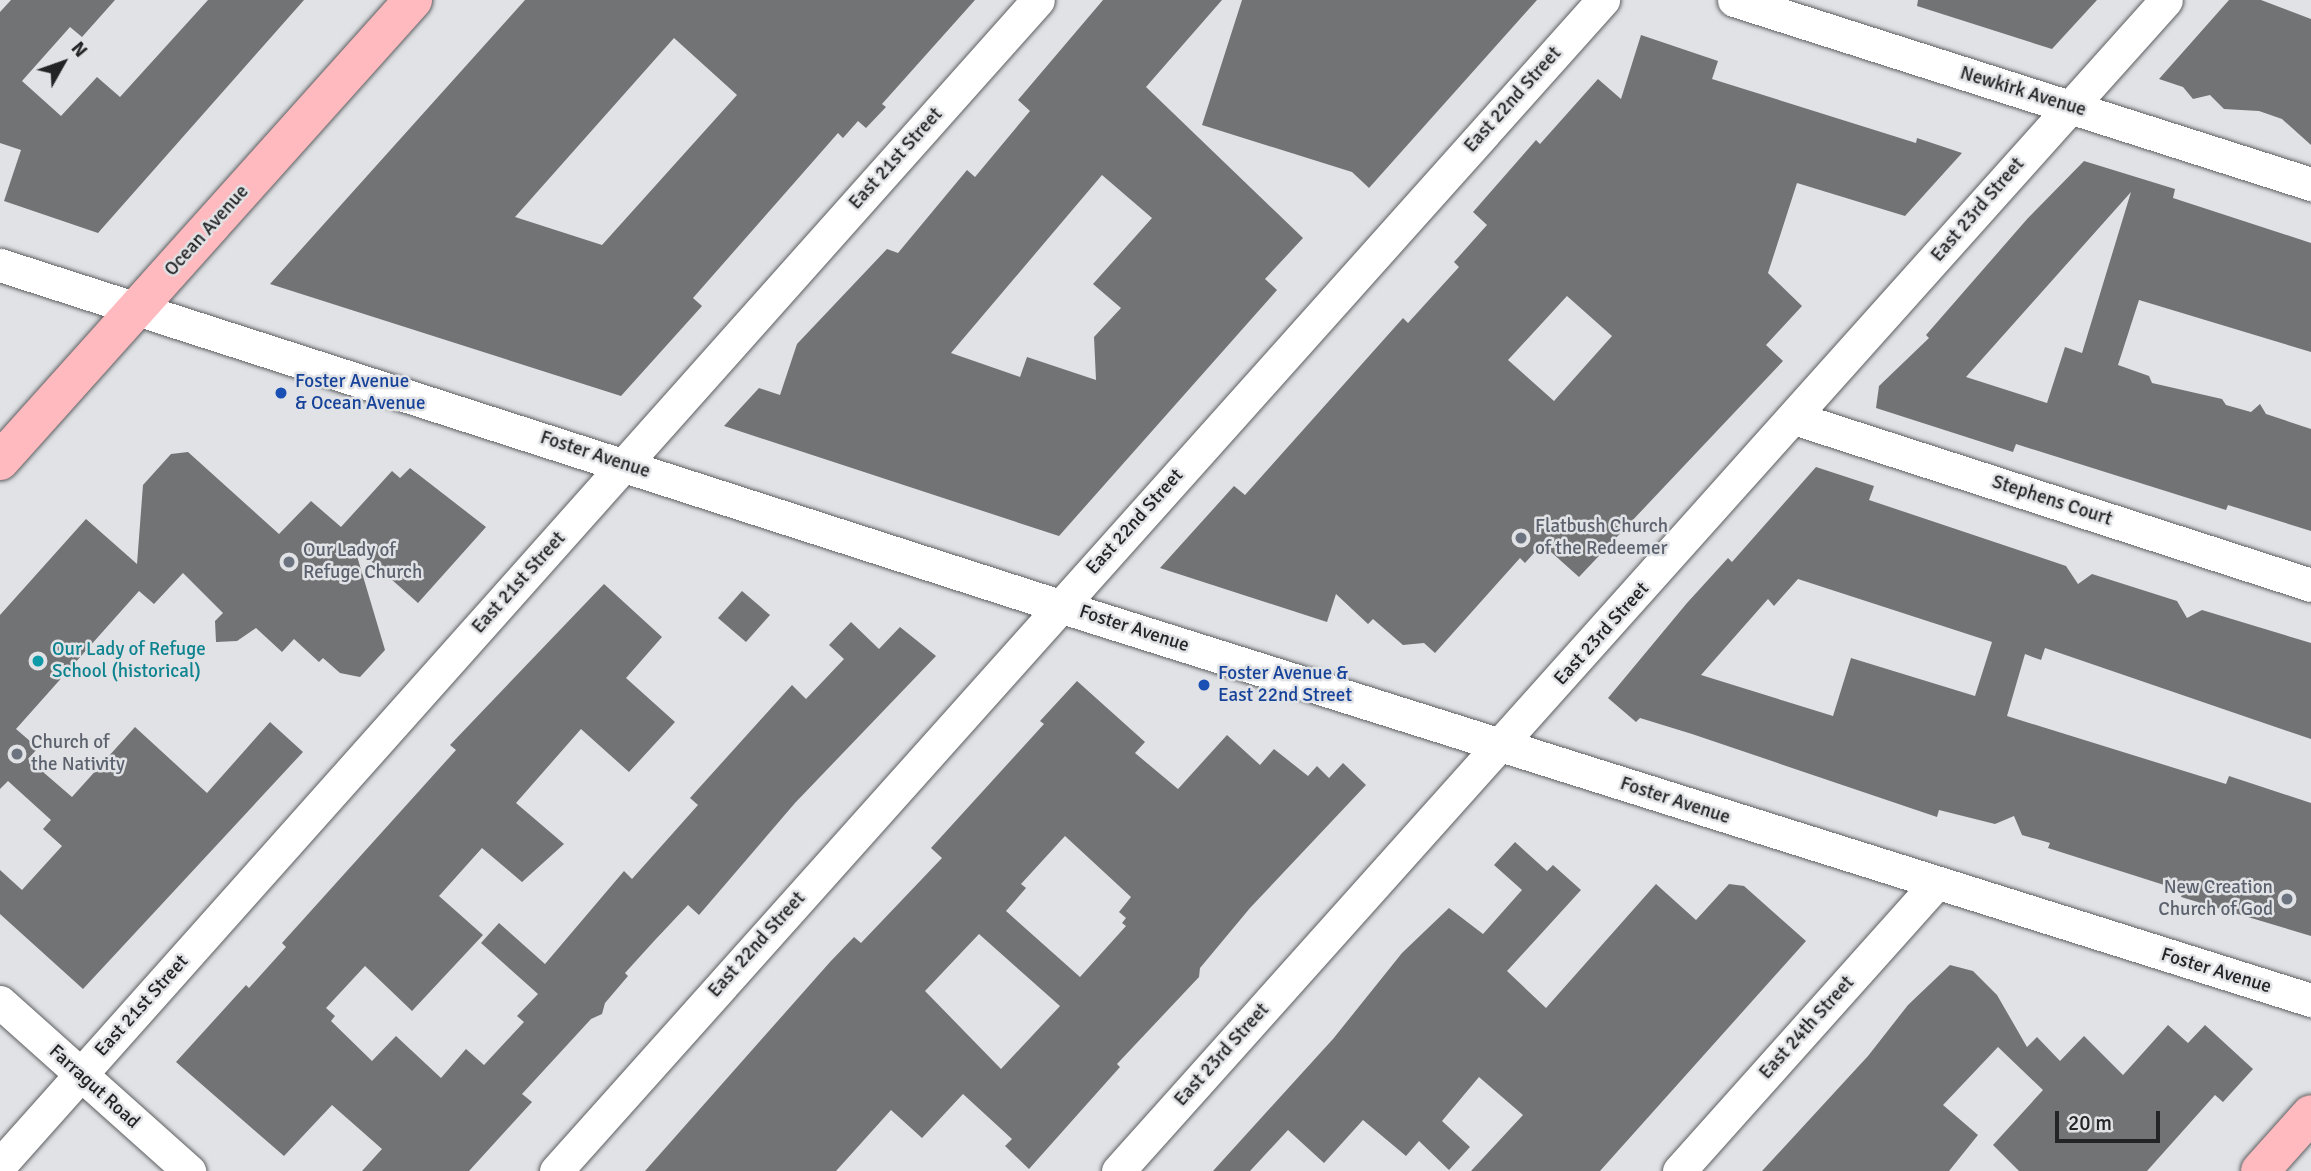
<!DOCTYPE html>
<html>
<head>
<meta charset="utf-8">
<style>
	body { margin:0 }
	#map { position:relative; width:2311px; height:1171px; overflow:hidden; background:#e0e2e5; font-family:Signika,sans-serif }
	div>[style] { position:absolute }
	.building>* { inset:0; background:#717375 }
	.roads { filter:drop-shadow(0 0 2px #5d5f61) drop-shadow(0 0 2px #5d5f61) }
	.minor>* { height:33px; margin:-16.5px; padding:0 16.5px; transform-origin:16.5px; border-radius:16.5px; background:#fff }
	.major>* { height:38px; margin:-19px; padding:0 19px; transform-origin:19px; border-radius:19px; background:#febabe }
	.dots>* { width:19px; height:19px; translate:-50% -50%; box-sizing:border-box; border:4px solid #e0e2e5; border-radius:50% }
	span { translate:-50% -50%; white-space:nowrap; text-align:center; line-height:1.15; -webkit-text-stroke:5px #e0e2e5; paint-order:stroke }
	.street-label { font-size:19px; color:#232425 }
	.transit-label { font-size:19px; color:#164399 }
	.left { translate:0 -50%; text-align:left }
	.worship-label { font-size:19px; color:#5b616d }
	.right { translate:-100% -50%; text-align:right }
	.culture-label { font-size:19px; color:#0d838f }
	.north { position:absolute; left:28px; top:28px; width:70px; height:70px; -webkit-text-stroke:5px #e0e2e5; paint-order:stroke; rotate:50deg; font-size:19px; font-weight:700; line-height:28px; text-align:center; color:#232425 }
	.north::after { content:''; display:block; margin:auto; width:24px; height:32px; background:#232425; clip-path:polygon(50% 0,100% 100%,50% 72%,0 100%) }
	.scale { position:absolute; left:2055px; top:1111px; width:105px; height:32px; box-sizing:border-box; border:4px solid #232425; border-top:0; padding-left:9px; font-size:21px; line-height:24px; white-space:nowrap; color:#232425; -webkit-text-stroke:5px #e0e2e5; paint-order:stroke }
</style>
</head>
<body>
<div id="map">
	<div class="building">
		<i style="clip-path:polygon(11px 0,115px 0,82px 37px,70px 27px,22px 81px,61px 116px,97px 77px,120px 97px,208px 0,304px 0,98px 233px,4px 201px,21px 150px,0 143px,0 12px)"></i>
		<i style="clip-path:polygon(evenodd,525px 0,975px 0,882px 104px,886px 107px,866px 128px,858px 121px,843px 138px,838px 133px,693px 298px,702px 306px,621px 396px,270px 284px,525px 0,674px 38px,737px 95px,602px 245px,515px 217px,674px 38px)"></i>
		<i style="clip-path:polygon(evenodd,1103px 0,1222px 0,1146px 87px,1303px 238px,1265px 279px,1277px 290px,1059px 536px,724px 426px,759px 388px,780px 395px,797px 344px,887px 249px,898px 253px,967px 170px,975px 177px,1030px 111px,1018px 100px,1103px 0,1102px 175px,1152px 218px,1093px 284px,1121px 308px,1094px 337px,1096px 380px,1027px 357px,1020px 377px,951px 353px,1102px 175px)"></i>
		<i style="clip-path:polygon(1242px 0,1537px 0,1369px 188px,1352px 172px,1202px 125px)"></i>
		<i style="clip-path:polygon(1918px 0,2097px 0,2052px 49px,1917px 6px)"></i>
		<i style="clip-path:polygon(2229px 0,2261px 0,2311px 19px,2311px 145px,2282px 119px,2259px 111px,2224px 109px,2210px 95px,2193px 99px,2183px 87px,2159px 79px)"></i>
		<i style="clip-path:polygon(evenodd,1641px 35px,1718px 61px,1712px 79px,1916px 143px,1917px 138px,1962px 153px,1905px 216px,1797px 183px,1768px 273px,1802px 306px,1766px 345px,1783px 361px,1579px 577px,1542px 544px,1525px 563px,1520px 558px,1435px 653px,1424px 643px,1403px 645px,1373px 619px,1368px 624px,1336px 594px,1327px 622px,1160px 568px,1234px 486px,1245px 495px,1403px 318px,1408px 323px,1459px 267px,1454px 262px,1487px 225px,1473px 212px,1536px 140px,1540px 144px,1598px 79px,1621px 99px,1641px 35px,1567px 296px,1612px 336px,1554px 401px,1508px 360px,1567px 296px)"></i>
		<i style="clip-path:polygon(evenodd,2084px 161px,2175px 189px,2173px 198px,2311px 243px,2311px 352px,2139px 300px,2118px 365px,2149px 376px,2152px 383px,2222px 399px,2226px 405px,2251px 412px,2260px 404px,2266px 414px,2311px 429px,2311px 531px,2228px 505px,2226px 510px,2016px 444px,2013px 452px,1876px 408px,1879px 386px,1929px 338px,1926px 335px,2028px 218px,2084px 161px,2131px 192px,2082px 353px,2065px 347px,2047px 403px,1966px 377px,2131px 192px)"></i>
		<i style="clip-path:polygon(188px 452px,279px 534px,311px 501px,341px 527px,392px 471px,400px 478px,410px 468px,486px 527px,418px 603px,354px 546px,385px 650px,360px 677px,340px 673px,323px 658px,319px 662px,294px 639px,282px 652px,256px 628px,237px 641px,216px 642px,215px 621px,223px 613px,183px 573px,154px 604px,139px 591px,16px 729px,38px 748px,28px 759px,72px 797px,135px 727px,207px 793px,270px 722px,303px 752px,83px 989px,0 914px,0 870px,22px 890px,62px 846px,43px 829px,51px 820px,8px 781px,0 789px,0 615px,86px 519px,137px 564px,143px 485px,171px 454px)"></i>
		<i style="clip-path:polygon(evenodd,1816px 467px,1874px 486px,1869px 500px,2066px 566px,2078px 584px,2092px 574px,2177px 601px,2187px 618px,2202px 610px,2311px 643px,2311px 739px,2045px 648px,2041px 660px,2025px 654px,2007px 716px,2226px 784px,2229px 776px,2311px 803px,2311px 936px,2181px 897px,2183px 891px,2048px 848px,2050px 843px,2022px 835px,2014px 816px,1995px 824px,1939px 810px,1937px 817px,1692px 734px,1640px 718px,1636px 722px,1608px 698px,1687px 603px,1728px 558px,1732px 562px,1816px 467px,1798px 579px,1992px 642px,1975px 696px,1851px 658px,1833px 716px,1701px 675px,1768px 599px,1774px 606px,1798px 579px)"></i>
		<i style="clip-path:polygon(604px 584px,662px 637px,626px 678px,675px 722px,629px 772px,581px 729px,516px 803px,564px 844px,522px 882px,482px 848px,439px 896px,483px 935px,412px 1011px,365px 966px,326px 1008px,335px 1016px,331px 1021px,372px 1061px,396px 1036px,441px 1078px,466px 1049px,484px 1065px,524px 1022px,517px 1016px,538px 994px,481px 943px,499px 923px,545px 964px,624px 871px,632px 879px,698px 805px,690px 798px,792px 685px,806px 699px,844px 659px,829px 645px,851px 622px,879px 649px,900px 627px,936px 656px,795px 803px,699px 915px,688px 905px,655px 940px,625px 973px,628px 976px,605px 1003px,602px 1014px,591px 1019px,522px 1094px,532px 1102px,469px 1171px,362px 1171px,382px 1149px,332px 1105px,284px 1156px,176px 1062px,246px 985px,249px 988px,286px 947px,282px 943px,456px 750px,450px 745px)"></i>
		<i style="clip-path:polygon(742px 591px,770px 615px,746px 642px,718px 618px)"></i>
		<i style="clip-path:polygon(evenodd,1077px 681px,1145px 742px,1135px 753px,1178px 789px,1227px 735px,1260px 765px,1274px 749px,1308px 776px,1317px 766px,1329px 778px,1343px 763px,1366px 785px,1250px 908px,1200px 968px,1199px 977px,1117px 1064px,1120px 1067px,1029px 1169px,1005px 1146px,1012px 1139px,963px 1094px,922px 1138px,891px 1110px,836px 1171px,645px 1171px,830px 962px,854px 937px,861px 943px,942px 858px,931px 848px,1044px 724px,1040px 721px,1077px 681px,1065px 836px,1131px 897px,1119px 912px,1126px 918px,1122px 923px,1126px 926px,1080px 977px,1006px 911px,1026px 888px,1021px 884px,1065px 836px,1077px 681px,979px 934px,1060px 1006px,1001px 1069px,925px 991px,979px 934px)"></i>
		<i style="clip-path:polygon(1515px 842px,1547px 871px,1553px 865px,1581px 890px,1507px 971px,1546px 1008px,1656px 884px,1696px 920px,1729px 884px,1744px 886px,1806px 941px,1600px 1171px,1471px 1171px,1523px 1115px,1479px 1077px,1442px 1121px,1470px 1147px,1449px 1170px,1419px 1141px,1406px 1156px,1363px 1120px,1324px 1163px,1288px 1130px,1250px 1171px,1213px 1171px,1333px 1039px,1402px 953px,1449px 908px,1483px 934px,1522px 890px,1494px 865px)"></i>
		<i style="clip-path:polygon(1950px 965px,1973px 971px,1997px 995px,2027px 1047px,2037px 1037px,2060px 1061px,2084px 1036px,2123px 1075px,2168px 1025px,2188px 1043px,2205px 1025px,2253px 1069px,2223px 1102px,2215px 1095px,2147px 1171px,2019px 1171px,1993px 1145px,2043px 1090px,1998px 1047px,1943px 1105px,1978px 1135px,1949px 1171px,1762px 1171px,1868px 1056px,1908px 1005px)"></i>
	</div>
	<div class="roads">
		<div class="minor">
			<i style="left:1734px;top:0;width:606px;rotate:17.69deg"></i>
			<i style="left:0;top:265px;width:1152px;rotate:17.84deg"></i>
			<i style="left:1097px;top:618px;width:1273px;rotate:17.47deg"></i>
			<i style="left:1794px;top:418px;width:543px;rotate:17.9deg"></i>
			<i style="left:0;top:1002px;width:254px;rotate:41.8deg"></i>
			<i style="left:0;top:1165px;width:1560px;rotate:-48.3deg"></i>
			<i style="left:556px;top:1171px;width:1571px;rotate:-48.2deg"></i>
			<i style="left:1118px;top:1171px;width:1571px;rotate:-48.17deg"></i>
			<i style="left:1679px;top:1171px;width:384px;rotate:-48.2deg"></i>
		</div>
		<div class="major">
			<i style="left:0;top:461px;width:619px;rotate:-48.14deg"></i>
			<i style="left:2260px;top:1171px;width:76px;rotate:-48.2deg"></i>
		</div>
	</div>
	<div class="dots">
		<i style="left:281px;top:393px;background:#1a4fb4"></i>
		<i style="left:1521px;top:538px;background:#6b7280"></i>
		<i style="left:289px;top:562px;background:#6b7280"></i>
		<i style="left:38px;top:661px;background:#0f9aa8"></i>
		<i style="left:1204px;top:685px;background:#1a4fb4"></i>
		<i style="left:17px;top:754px;background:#6b7280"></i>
		<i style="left:2287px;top:899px;background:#6b7280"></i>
	</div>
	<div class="street-label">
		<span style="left:2023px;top:92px;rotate:17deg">Newkirk Avenue</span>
		<span style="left:1513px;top:100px;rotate:-48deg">East 22nd Street</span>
		<span style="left:896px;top:159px;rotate:-48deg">East 21st Street</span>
		<span style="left:1978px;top:210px;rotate:-49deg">East 23rd Street</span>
		<span style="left:207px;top:231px;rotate:-48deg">Ocean Avenue</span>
		<span style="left:595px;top:455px;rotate:18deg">Foster Avenue</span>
		<span style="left:2052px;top:501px;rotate:18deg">Stephens Court</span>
		<span style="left:1135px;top:522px;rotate:-48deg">East 22nd Street</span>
		<span style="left:519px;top:583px;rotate:-48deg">East 21st Street</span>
		<span style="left:1134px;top:629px;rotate:18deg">Foster Avenue</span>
		<span style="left:1602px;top:634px;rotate:-48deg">East 23rd Street</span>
		<span style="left:1675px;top:801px;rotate:18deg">Foster Avenue</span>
		<span style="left:757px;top:945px;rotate:-48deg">East 22nd Street</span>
		<span style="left:2216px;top:971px;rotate:17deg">Foster Avenue</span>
		<span style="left:142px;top:1006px;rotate:-48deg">East 21st Street</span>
		<span style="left:1807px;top:1028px;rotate:-48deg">East 24th Street</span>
		<span style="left:1222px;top:1055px;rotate:-48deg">East 23rd Street</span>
		<span style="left:94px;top:1087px;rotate:42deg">Farragut Road</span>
	</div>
	<div class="transit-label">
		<span class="left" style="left:295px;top:393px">Foster Avenue<br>&amp; Ocean Avenue</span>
		<span class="left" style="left:1218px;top:685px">Foster Avenue &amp;<br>East 22nd Street</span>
	</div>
	<div class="worship-label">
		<span class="left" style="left:1535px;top:538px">Flatbush Church<br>of the Redeemer</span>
		<span class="left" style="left:303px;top:562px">Our Lady of<br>Refuge Church</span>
		<span class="left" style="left:31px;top:754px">Church of<br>the Nativity</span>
		<span class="right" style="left:2273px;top:899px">New Creation<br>Church of God</span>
	</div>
	<div class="culture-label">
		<span class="left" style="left:52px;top:661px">Our Lady of Refuge<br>School (historical)</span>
	</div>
	<div class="north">N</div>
	<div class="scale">20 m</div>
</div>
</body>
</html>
